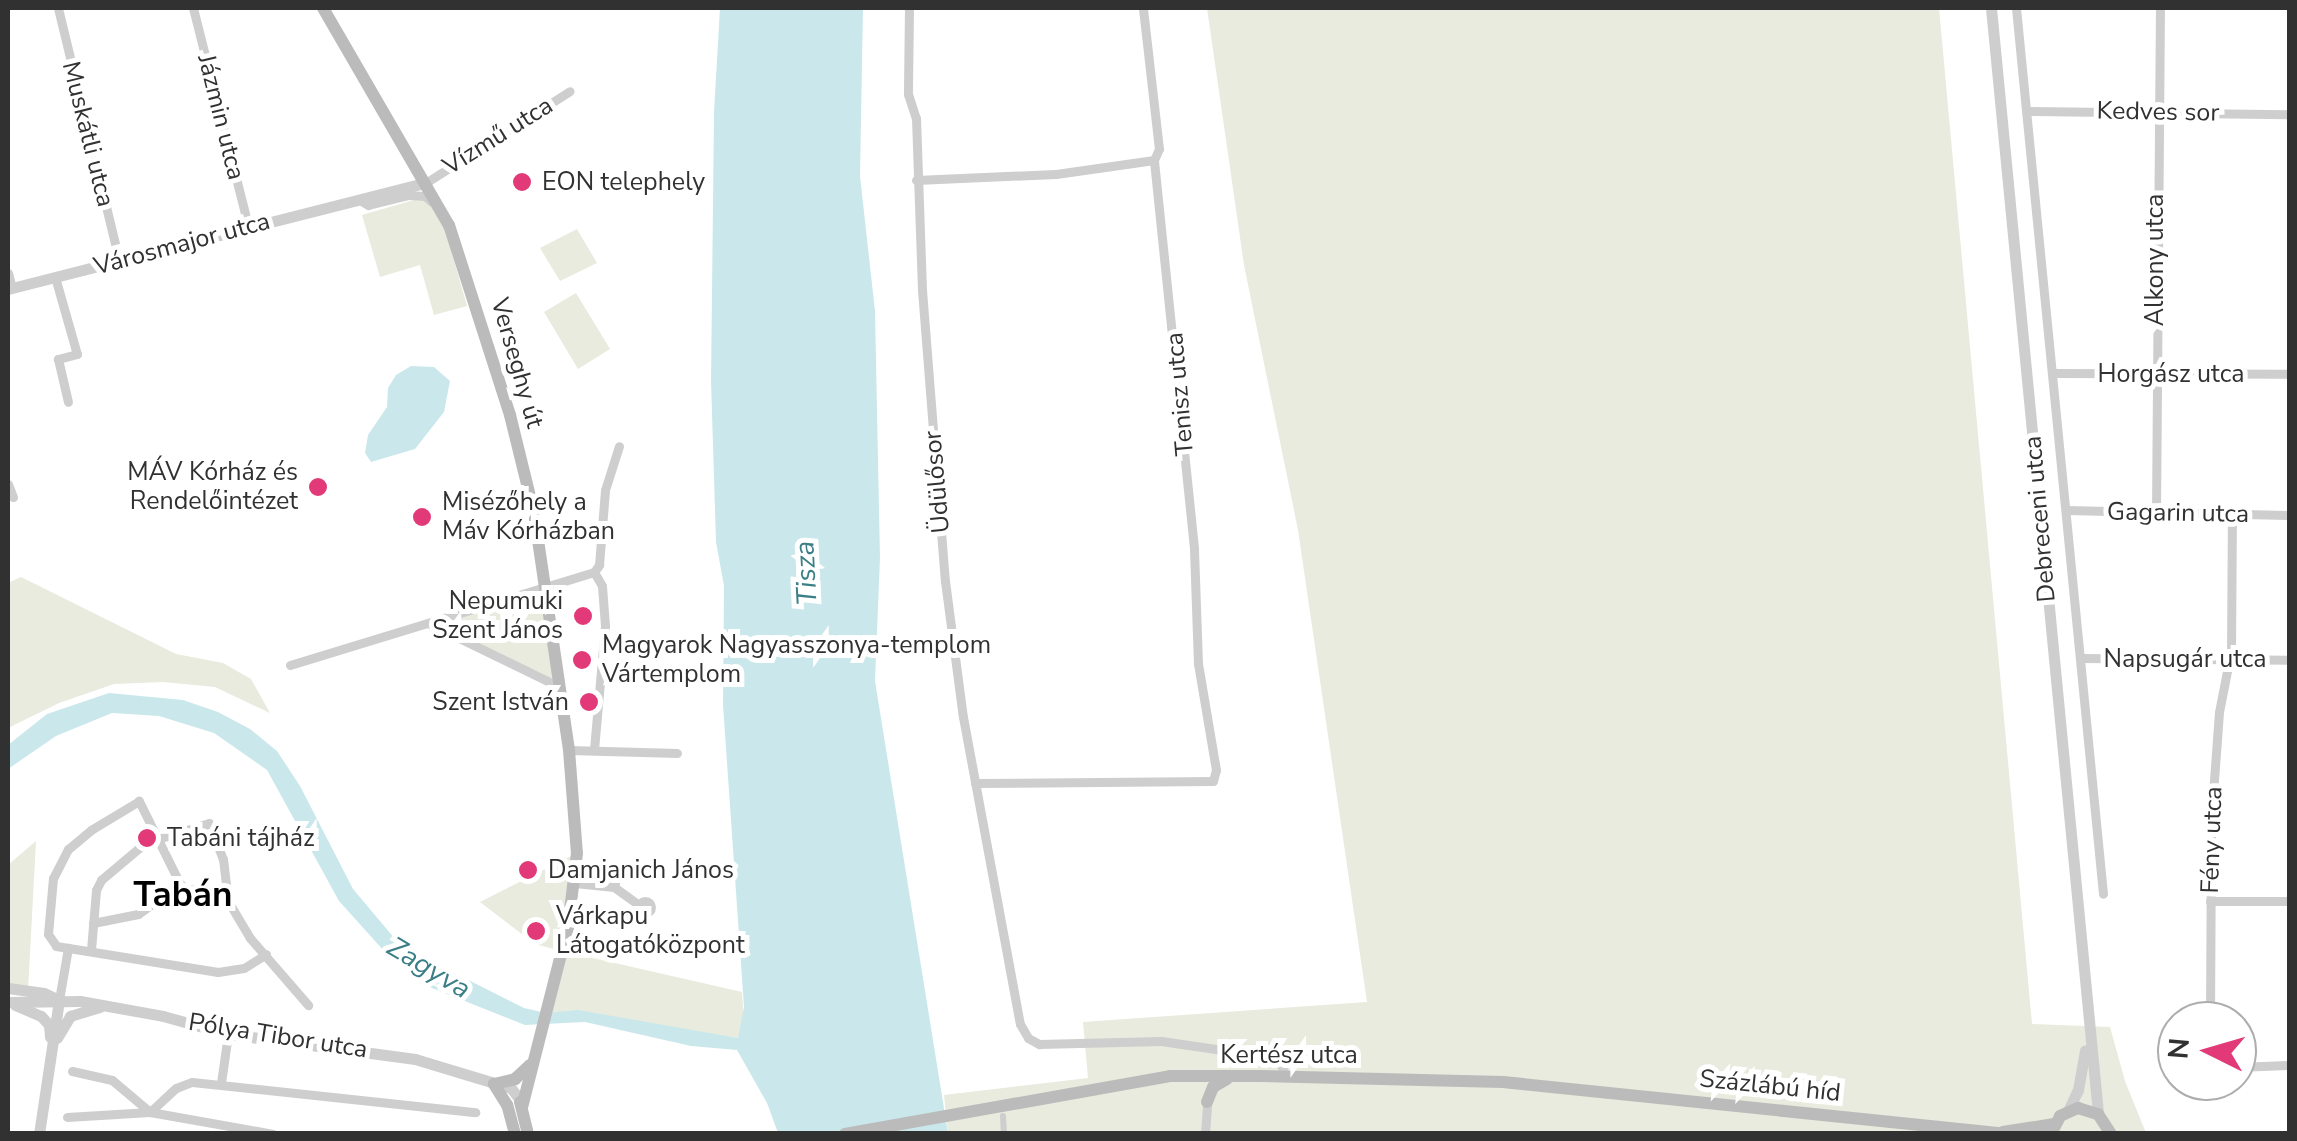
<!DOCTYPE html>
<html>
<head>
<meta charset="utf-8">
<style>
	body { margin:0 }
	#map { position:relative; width:2297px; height:1141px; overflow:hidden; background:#fff; font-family:"Nunito Sans",sans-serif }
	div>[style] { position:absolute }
	.green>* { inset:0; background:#e8ebdd }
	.water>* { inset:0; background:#cae8eb }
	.pedestrian>* { height:6px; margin:-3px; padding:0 3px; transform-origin:3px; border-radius:3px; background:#cecece }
	.minor>* { height:9px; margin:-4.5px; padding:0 4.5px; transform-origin:4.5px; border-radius:4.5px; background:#cecece }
	.minor>.ring { margin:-4.5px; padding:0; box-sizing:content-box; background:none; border:9px solid #cecece; border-radius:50% }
	.tertiary>* { height:11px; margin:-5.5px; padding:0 5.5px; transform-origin:5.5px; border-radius:5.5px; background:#cecece }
	.secondary>* { height:12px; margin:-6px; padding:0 6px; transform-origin:6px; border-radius:6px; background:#bbb }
	.dots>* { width:28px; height:28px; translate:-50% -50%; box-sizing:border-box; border:5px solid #fff; border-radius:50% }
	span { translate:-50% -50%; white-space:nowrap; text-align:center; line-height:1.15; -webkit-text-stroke:10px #fff; paint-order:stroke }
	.street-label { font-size:25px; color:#313131 }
	.poi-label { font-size:25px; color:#313131 }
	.left { translate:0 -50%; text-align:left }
	.right { translate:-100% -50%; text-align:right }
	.water-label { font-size:28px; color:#3b7f86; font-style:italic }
	.district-label { font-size:35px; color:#000; font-weight:700 }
	.frame { position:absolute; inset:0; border:10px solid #313131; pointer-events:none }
	.north { position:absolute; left:2157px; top:1001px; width:100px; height:100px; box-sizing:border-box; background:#fff; border:2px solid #adadad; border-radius:50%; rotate:275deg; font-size:28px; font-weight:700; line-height:40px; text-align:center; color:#313131 }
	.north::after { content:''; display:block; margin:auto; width:35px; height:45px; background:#e23a78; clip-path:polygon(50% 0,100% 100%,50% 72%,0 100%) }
</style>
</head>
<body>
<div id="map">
	<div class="green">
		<i style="clip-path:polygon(1207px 8px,1939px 8px,2032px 1024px,2110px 1027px,2125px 1081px,2146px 1133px,948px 1134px,944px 1095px,1088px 1078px,1083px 1022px,1367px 1002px,1298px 530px,1244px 265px)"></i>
		<i style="clip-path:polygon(414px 200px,426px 201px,441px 215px,467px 306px,434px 315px,420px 265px,380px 277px,362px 215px)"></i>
		<i style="clip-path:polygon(577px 229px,597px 263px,560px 281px,540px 248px)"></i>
		<i style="clip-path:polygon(576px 293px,610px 349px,578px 369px,544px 312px)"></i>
		<i style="clip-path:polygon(21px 577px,176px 654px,223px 663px,251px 679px,270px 713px,215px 687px,163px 682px,114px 684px,59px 703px,8px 728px,8px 583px)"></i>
		<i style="clip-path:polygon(547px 587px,560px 687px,429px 623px)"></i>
		<i style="clip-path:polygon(36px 841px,28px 990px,8px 988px,8px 865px)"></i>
		<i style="clip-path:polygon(577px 853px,562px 951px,742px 992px,744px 1019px,738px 1038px,546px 1013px,561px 951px,535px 944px,480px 902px)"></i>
	</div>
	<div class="water">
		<i style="clip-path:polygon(720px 8px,863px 8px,860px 176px,875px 311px,880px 558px,875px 681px,948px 1133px,778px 1133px,767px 1103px,737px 1050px,691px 1046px,585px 1022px,525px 1025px,432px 988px,393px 961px,339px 901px,267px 770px,214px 733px,159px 716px,112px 713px,56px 736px,8px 769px,8px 745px,47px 714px,109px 693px,183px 700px,218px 712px,250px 729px,277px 751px,300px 786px,353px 889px,401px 946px,524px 1008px,546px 1013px,578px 1010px,738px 1038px,744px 1007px,723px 705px,724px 586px,716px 542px,711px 381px,714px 112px)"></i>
		<i style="clip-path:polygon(411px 366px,434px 367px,450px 381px,444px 412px,415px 449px,371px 462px,365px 453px,368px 435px,387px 407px,388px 388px,396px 375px)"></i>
	</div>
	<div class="pedestrian">
		<i style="left:1003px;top:1116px;width:18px;rotate:87deg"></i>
	</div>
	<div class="minor">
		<i style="left:58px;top:8px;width:259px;rotate:76.4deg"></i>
		<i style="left:193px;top:8px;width:225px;rotate:75.8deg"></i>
		<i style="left:909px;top:8px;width:86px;rotate:90.7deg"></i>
		<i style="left:908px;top:94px;width:25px;rotate:72deg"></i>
		<i style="left:916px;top:118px;width:172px;rotate:88deg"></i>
		<i style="left:922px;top:290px;width:292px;rotate:85.5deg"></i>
		<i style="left:945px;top:581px;width:137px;rotate:82.5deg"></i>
		<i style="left:963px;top:717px;width:312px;rotate:79.5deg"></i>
		<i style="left:1020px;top:1024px;width:16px;rotate:60deg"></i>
		<i style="left:1028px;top:1038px;width:13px;rotate:29deg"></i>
		<i style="left:1039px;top:1044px;width:122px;rotate:-1.4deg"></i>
		<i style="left:1161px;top:1041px;width:117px;rotate:8.3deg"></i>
		<i style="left:1277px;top:1058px;width:20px;rotate:63deg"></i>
		<i style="left:2016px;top:8px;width:890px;rotate:84.39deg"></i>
		<i style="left:2026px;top:111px;width:264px;rotate:0.7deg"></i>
		<i style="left:916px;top:180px;width:140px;rotate:-2.5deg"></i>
		<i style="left:1056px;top:174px;width:99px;rotate:-8.1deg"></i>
		<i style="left:427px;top:182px;width:169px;rotate:-32.5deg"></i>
		<i style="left:358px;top:199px;width:12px;rotate:31deg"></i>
		<i style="left:368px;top:205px;width:41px;rotate:-14deg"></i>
		<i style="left:408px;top:195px;width:17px;rotate:3deg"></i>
		<i style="left:425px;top:196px;width:9px;rotate:41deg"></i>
		<i style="left:8px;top:273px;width:16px;rotate:75deg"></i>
		<i style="left:55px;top:277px;width:80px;rotate:74.1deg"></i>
		<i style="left:77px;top:354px;width:20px;rotate:165deg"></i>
		<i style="left:58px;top:359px;width:44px;rotate:76.9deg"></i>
		<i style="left:2052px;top:373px;width:238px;rotate:0.2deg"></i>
		<i style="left:8px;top:484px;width:14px;rotate:69deg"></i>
		<i style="left:2066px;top:510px;width:224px;rotate:1.3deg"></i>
		<i style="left:2156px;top:513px;width:505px;rotate:-89.55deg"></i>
		<i style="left:594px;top:572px;width:16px;rotate:60deg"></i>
		<i style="left:602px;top:586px;width:40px;rotate:85.7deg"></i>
		<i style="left:605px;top:626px;width:123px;rotate:95.1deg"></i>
		<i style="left:428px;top:623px;width:147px;rotate:25.9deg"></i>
		<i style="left:2080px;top:658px;width:210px;rotate:0.5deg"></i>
		<i style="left:290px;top:665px;width:318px;rotate:-17deg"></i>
		<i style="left:594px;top:572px;width:9px;rotate:-54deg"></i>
		<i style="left:599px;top:565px;width:75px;rotate:-85.4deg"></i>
		<i style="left:605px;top:490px;width:46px;rotate:-72.3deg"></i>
		<i style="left:569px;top:750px;width:108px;rotate:1.6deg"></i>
		<i style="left:975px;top:783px;width:238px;rotate:-0.5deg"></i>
		<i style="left:1213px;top:781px;width:11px;rotate:-75deg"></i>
		<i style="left:1216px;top:770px;width:108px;rotate:-99.6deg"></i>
		<i style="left:1198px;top:664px;width:116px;rotate:-92deg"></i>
		<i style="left:1194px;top:548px;width:390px;rotate:-95.9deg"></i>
		<i style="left:1154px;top:160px;width:12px;rotate:-66deg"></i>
		<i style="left:1159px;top:149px;width:142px;rotate:-96.5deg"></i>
		<i style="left:575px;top:883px;width:39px;rotate:6deg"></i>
		<i style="left:614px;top:887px;width:31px;rotate:36deg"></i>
		<i style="left:614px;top:887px;width:16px;rotate:-76deg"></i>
		<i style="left:618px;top:871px;width:9px;rotate:-18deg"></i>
		<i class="ring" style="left:639px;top:901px;width:3px;height:3px"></i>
		<i style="left:228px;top:901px;width:10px;rotate:174deg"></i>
		<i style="left:218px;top:902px;width:22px;rotate:-141deg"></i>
		<i style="left:201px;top:888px;width:14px;rotate:172deg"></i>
		<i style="left:187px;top:890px;width:9px;rotate:-139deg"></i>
		<i style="left:180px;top:884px;width:93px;rotate:-116.3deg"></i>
		<i style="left:139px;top:801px;width:56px;rotate:148.9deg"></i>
		<i style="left:91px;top:830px;width:30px;rotate:140deg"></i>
		<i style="left:68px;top:849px;width:33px;rotate:117deg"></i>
		<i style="left:53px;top:878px;width:56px;rotate:95.1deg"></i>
		<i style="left:48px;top:934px;width:14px;rotate:56deg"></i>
		<i style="left:56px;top:946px;width:164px;rotate:9.1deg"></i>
		<i style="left:218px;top:972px;width:26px;rotate:-9deg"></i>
		<i style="left:244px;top:968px;width:26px;rotate:-32deg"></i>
		<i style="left:2210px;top:901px;width:80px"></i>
		<i style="left:93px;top:923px;width:46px;rotate:-11.3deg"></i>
		<i style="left:138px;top:914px;width:52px;rotate:-35.5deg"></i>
		<i style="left:91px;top:950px;width:60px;rotate:-85.2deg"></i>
		<i style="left:96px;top:890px;width:11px;rotate:-63deg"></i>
		<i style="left:101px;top:880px;width:57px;rotate:-40.1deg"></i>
		<i style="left:145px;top:843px;width:67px;rotate:-17.4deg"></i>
		<i style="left:209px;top:823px;width:39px;rotate:69deg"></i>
		<i style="left:223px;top:859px;width:42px;rotate:83.2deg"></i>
		<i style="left:228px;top:901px;width:43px;rotate:59.3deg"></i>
		<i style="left:250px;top:938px;width:89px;rotate:49.1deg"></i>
		<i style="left:59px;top:1000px;width:53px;rotate:-80.2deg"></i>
		<i style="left:2210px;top:1021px;width:200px;rotate:-89.7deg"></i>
		<i style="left:2211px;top:821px;width:109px;rotate:-85.8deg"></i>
		<i style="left:2219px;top:712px;width:62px;rotate:-78.9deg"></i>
		<i style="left:2231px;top:651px;width:137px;rotate:-89.6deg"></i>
		<i style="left:2237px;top:1067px;width:53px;rotate:-2.2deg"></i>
		<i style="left:72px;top:1071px;width:41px;rotate:12.7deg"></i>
		<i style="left:112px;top:1080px;width:50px;rotate:40.1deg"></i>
		<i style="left:221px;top:1083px;width:49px;rotate:-81.9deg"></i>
		<i style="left:150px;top:1112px;width:35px;rotate:-43deg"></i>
		<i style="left:176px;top:1088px;width:17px;rotate:-21deg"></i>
		<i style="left:192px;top:1082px;width:285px;rotate:6.1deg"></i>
		<i style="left:67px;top:1117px;width:83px;rotate:-3.4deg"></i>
		<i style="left:150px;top:1112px;width:125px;rotate:10.1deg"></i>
		<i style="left:1205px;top:1134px;width:32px;rotate:-86deg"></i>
	</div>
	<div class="tertiary">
		<i style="left:1991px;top:8px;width:1111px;rotate:84.47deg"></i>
		<i style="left:8px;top:289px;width:432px;rotate:-14.3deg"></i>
		<i style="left:8px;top:988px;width:36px;rotate:8deg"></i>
		<i style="left:44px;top:993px;width:17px;rotate:25deg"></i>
		<i style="left:8px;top:1002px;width:72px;rotate:-0.8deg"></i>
		<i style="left:80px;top:1001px;width:84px;rotate:10.2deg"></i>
		<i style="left:163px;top:1016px;width:67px;rotate:15.5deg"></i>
		<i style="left:228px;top:1034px;width:189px;rotate:7.6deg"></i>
		<i style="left:415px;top:1059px;width:100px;rotate:16.8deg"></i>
		<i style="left:511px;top:1088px;width:15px;rotate:53deg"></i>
		<i style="left:15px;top:1005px;width:28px;rotate:23deg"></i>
		<i style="left:41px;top:1016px;width:12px;rotate:48deg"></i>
		<i style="left:49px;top:1025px;width:12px;rotate:85deg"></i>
		<i style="left:57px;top:1038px;width:26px;rotate:-59deg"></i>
		<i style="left:70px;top:1016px;width:31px;rotate:-17deg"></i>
		<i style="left:2068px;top:1111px;width:23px;rotate:-65deg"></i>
		<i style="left:2078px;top:1090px;width:40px;rotate:-80deg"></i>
		<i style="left:39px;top:1134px;width:135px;rotate:-81.5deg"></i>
	</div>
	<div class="secondary">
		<i style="left:323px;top:8px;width:251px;rotate:59.9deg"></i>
		<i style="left:449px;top:225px;width:200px;rotate:72.2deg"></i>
		<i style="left:510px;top:415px;width:101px;rotate:76.2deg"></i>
		<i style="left:534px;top:513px;width:240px;rotate:81.6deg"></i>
		<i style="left:569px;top:750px;width:103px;rotate:85.6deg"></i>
		<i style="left:577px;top:853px;width:75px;rotate:96.9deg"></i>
		<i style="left:568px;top:927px;width:186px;rotate:104.3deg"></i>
		<i style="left:520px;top:1102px;width:33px;rotate:76deg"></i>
		<i style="left:1207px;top:1102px;width:16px;rotate:-68deg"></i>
		<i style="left:1213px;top:1087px;width:16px;rotate:-30deg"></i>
		<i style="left:2003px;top:1132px;width:52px;rotate:-8.9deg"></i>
		<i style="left:515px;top:1134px;width:30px;rotate:-105deg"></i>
		<i style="left:507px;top:1105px;width:25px;rotate:-122deg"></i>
		<i style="left:494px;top:1084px;width:22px;rotate:-13deg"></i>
		<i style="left:515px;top:1079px;width:21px;rotate:-43deg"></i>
		<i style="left:845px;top:1134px;width:330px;rotate:-10.1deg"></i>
		<i style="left:1170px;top:1076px;width:91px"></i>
		<i style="left:1261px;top:1076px;width:242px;rotate:1.4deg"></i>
		<i style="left:1503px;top:1082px;width:507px;rotate:5.89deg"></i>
		<i style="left:2051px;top:1134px;width:20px;rotate:-63deg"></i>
		<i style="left:2060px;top:1116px;width:20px;rotate:-24deg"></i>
		<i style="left:2078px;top:1108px;width:21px;rotate:17deg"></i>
		<i style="left:2098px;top:1114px;width:24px;rotate:57deg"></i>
	</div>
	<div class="dots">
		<i style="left:522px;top:182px;background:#e23a78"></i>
		<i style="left:318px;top:487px;background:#e23a78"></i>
		<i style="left:422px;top:517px;background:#e23a78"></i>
		<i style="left:583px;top:616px;background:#e23a78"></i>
		<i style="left:582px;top:660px;background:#e23a78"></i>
		<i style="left:589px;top:702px;background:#e23a78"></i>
		<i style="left:147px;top:838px;background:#e23a78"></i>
		<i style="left:528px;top:870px;background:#e23a78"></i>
		<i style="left:536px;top:931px;background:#e23a78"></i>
	</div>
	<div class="street-label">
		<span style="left:2158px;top:112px;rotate:1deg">Kedves sor</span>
		<span style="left:221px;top:117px;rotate:76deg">Jázmin utca</span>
		<span style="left:88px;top:134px;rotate:76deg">Muskátli utca</span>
		<span style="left:498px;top:136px;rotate:-32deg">Vízmű utca</span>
		<span style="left:182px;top:244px;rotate:-15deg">Városmajor utca</span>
		<span style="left:2155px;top:260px;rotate:-90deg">Alkony utca</span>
		<span style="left:517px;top:363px;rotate:74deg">Verseghy út</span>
		<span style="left:2171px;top:374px">Horgász utca</span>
		<span style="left:1180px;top:394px;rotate:-95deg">Tenisz utca</span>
		<span style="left:937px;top:482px;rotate:-95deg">Üdülősor</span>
		<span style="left:2178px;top:513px;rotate:1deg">Gagarin utca</span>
		<span style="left:2040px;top:519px;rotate:-95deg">Debreceni utca</span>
		<span style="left:2185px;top:659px">Napsugár utca</span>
		<span style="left:2212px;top:840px;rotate:-88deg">Fény utca</span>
		<span style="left:278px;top:1036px;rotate:9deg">Pólya Tibor utca</span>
		<span style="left:1289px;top:1055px">Kertész utca</span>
		<span style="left:1770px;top:1086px;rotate:6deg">Százlábú híd</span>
	</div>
	<div class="poi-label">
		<span class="left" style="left:542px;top:182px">EON telephely</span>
		<span class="right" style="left:298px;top:487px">MÁV Kórház és<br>Rendelőintézet</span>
		<span class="left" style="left:442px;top:517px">Misézőhely a<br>Máv Kórházban</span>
		<span class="right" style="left:563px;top:616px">Nepumuki<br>Szent János</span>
		<span class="left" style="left:602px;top:660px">Magyarok Nagyasszonya-templom<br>Vártemplom</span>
		<span class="right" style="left:569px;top:702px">Szent István</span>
		<span class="left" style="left:167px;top:838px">Tabáni tájház</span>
		<span class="left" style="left:548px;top:870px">Damjanich János</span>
		<span class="left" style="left:556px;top:931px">Várkapu<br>Látogatóközpont</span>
	</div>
	<div class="water-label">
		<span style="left:806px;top:573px;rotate:-93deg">Tisza</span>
		<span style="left:429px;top:968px;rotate:31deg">Zagyva</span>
	</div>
	<div class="district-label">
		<span style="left:183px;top:895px">Tabán</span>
	</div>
	<div class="frame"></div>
	<div class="north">N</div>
</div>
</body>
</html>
